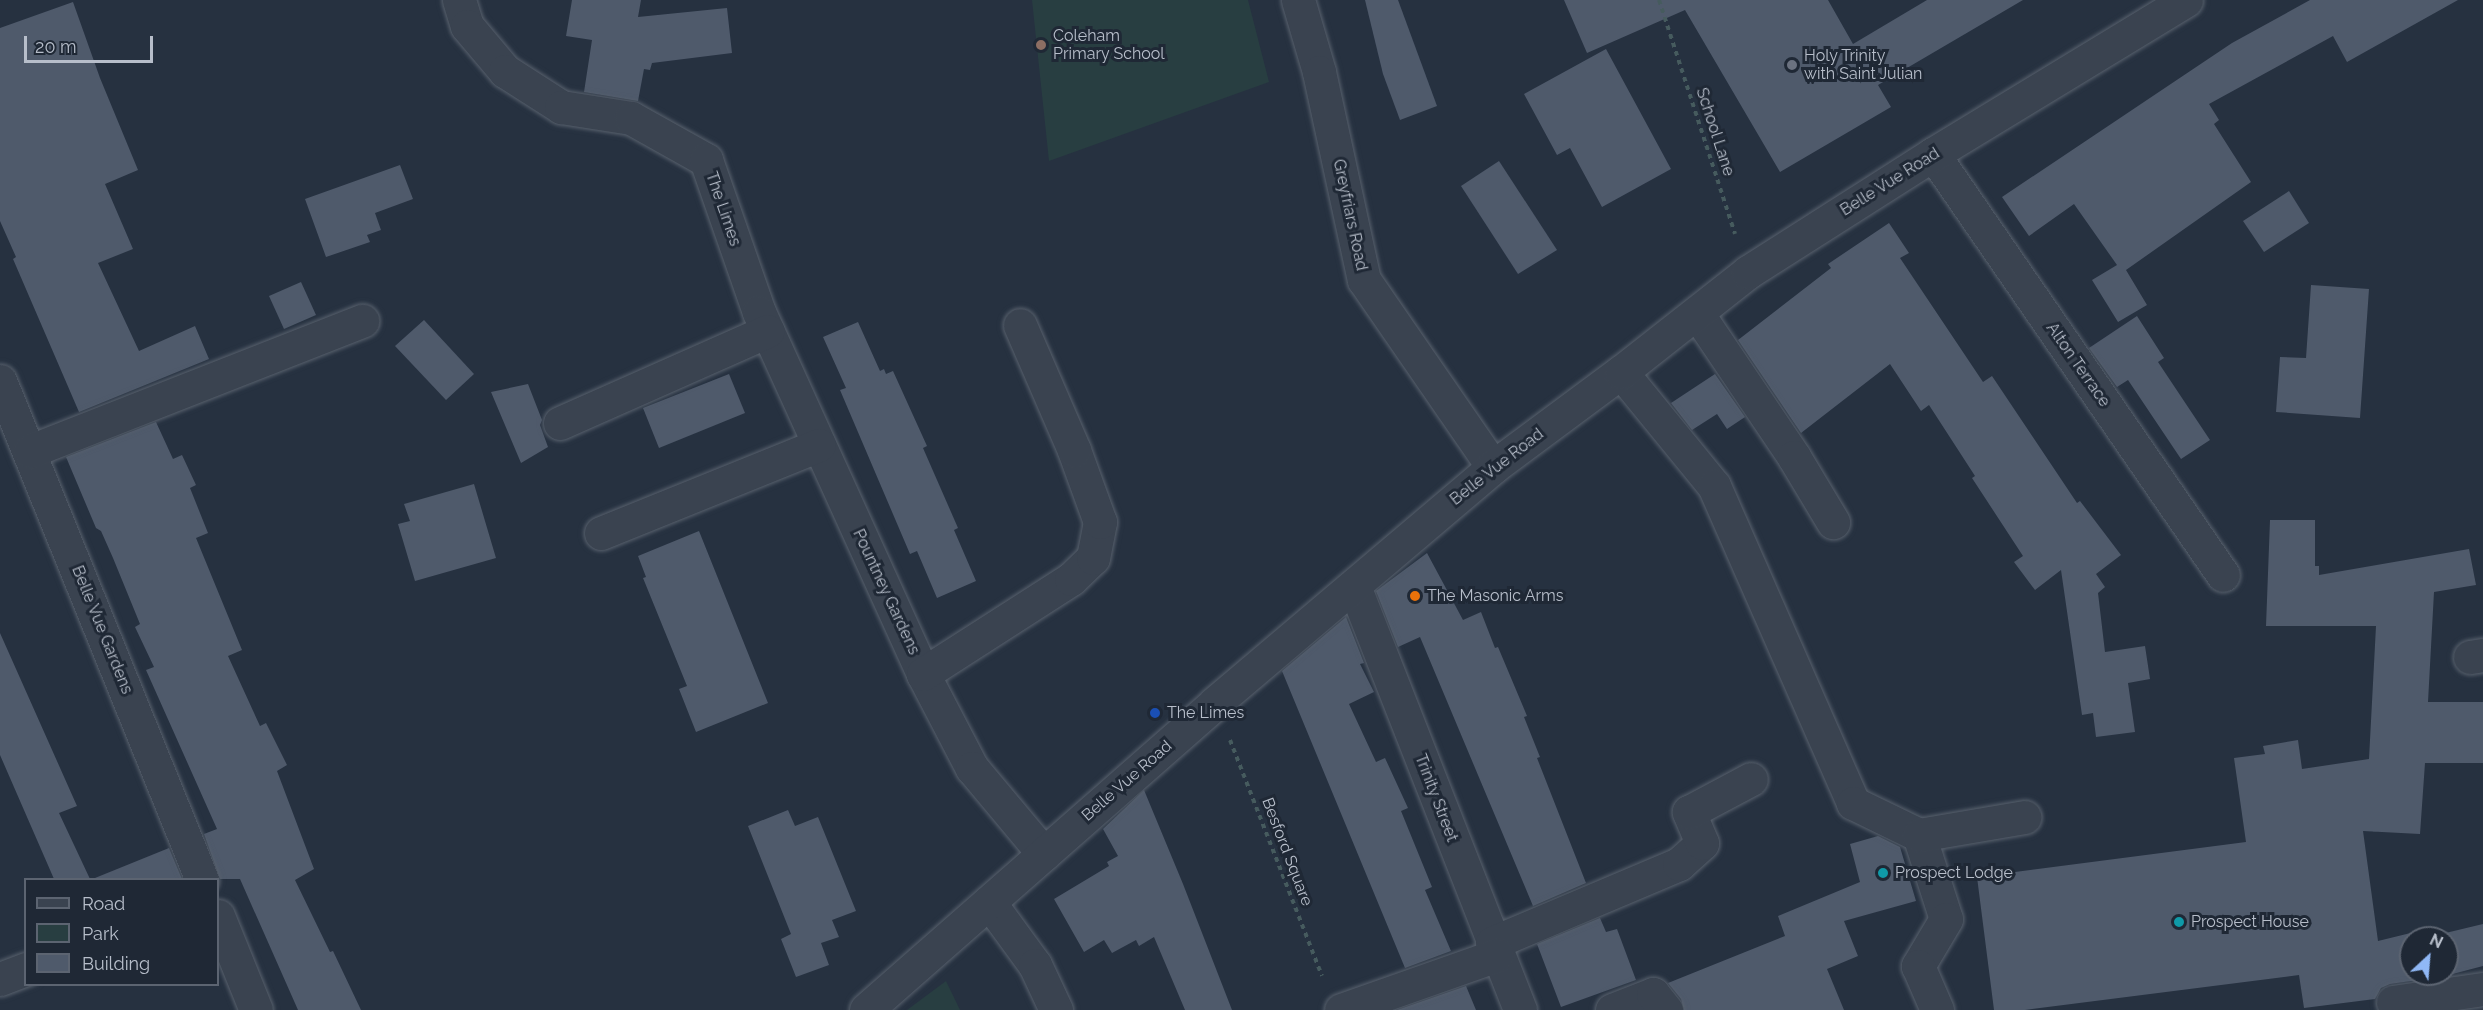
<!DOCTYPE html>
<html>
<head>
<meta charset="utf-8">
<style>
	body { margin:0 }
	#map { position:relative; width:2483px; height:1010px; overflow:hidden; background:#263140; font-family:Raleway,sans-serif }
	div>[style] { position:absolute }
	.green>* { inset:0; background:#283e41 }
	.building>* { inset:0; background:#4f5a6b }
	.path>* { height:4px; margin-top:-2px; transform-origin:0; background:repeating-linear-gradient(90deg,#465b5e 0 4.5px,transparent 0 9px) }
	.roads { filter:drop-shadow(0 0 2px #58616d) drop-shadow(0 0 2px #58616d) }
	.minor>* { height:33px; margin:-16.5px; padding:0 16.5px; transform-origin:16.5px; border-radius:16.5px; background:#3a4350 }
	.dots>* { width:16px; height:16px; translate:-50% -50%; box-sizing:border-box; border:3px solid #1f2835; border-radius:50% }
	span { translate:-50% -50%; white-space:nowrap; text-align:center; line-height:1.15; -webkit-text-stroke:6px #1f2835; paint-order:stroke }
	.poi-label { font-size:16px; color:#b7beca }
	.left { translate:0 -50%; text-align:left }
	.street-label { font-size:16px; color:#b7beca }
	.legend { position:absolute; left:24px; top:878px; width:195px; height:108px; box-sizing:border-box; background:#1f2835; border:2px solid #5c6471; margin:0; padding:8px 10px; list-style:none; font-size:18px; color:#b7beca }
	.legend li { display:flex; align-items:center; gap:12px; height:30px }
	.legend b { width:30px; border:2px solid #5c6471 }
	.north { position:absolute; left:2399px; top:926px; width:60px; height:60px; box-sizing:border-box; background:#1f2835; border:2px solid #5c6471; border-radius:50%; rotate:26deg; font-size:16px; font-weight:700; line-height:24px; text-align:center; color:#b7beca }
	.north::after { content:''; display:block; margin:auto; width:21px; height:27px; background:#90b8f6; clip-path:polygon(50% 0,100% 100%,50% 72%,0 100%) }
	.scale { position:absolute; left:24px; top:36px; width:129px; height:27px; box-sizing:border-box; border:3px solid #b7beca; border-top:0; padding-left:8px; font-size:18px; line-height:21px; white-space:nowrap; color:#b7beca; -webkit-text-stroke:4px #1f2835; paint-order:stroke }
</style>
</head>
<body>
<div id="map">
	<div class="green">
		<i style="clip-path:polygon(1032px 0,1248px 0,1269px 82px,1049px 161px)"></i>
		<i style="clip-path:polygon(946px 981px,960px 1010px,907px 1010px)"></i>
	</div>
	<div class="building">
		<i style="clip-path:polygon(572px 0,641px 0,638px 17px,727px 8px,732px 53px,652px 63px,650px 70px,644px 69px,638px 101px,584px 92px,592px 40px,566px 36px)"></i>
		<i style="clip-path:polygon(1365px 0,1398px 0,1437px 106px,1400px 120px,1383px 74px)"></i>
		<i style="clip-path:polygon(1564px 0,1828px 0,1853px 44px,1927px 0,2023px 0,1878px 85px,1891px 107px,1780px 172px,1685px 10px,1587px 53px)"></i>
		<i style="clip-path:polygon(2310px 0,2458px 0,2347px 62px,2333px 36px,2209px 104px,2219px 120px,2214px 124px,2251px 182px,2126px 270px,2147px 305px,2118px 322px,2092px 280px,2117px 265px,2074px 204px,2029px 236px,2002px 197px,2232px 43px)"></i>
		<i style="clip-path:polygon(73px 2px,100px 78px,138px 170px,105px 184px,133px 249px,98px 263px,139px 351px,195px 326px,209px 359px,79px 412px,13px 259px,16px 257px,0 221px,0 28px)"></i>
		<i style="clip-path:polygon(1606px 49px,1671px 169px,1602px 207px,1570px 148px,1557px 155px,1524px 94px)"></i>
		<i style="clip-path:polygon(1499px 161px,1557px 250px,1518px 274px,1461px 186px)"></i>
		<i style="clip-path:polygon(400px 165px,413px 199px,375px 213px,381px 230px,367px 235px,370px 242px,326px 257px,305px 199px)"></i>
		<i style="clip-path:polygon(2289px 191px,2309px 223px,2264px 252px,2243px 221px)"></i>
		<i style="clip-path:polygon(1889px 223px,1909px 253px,1900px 258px,1983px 382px,1992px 376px,2077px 503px,2080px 501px,2121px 555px,2096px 574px,2105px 587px,2098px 593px,2105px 652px,2145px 646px,2150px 679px,2128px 683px,2135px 732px,2096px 737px,2093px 713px,2082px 715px,2061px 570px,2035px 590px,2014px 562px,2023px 556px,1972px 478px,1975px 476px,1929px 405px,1921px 411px,1890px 364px,1801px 433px,1738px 340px,1831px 268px,1828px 264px)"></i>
		<i style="clip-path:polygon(301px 282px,316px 315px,284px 329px,269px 296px)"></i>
		<i style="clip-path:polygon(2311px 285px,2369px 289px,2360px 418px,2276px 412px,2280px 357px,2306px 358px)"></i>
		<i style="clip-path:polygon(2137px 316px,2164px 358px,2158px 362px,2210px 440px,2181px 459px,2128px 380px,2117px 387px,2089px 348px)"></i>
		<i style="clip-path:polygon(424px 320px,474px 374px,446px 400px,395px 346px)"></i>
		<i style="clip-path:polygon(858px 322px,880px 371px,884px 369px,886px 374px,893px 371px,927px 446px,923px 448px,958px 528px,954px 530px,976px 581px,937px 598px,917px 551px,910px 554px,840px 390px,846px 388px,823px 337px)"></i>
		<i style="clip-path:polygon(729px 374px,745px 413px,659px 448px,643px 408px)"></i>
		<i style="clip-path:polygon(1715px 374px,1745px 417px,1727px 429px,1717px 414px,1692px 430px,1671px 403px)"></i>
		<i style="clip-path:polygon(528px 384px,542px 420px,540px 425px,548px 447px,521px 463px,491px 392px)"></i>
		<i style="clip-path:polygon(156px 422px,173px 459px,182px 455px,196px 485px,190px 488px,208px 533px,196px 538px,242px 650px,228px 656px,260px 726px,266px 723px,287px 765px,277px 771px,314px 869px,295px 880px,330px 952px,333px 951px,361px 1010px,298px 1010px,240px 879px,220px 879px,204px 834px,217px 829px,146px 670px,154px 667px,135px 627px,140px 624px,113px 558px,101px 531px,96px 528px,66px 457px)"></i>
		<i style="clip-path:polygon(474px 484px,496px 558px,415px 581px,398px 524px,410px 521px,404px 504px)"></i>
		<i style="clip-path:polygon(evenodd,2270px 520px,2315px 520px,2315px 566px,2319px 566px,2319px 575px,2469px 549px,2476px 585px,2434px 592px,2428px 702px,2483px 702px,2483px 763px,2425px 763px,2420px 834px,2363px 831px,2378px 941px,2431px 928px,2433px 936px,2483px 924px,2483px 966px,2445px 976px,2390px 984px,2381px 988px,2375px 999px,2304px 1008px,2299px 975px,2025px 1010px,1994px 1010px,1977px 877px,2246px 842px,2234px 758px,2265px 754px,2263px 746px,2298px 740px,2302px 769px,2369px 759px,2376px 626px,2266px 626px,2270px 520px,2411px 938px,2447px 938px,2447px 974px,2411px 974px,2411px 938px)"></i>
		<i style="clip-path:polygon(699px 531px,768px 703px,696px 732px,679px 689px,687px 686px,643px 578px,646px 577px,638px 556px)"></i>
		<i style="clip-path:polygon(1427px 553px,1463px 620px,1481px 612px,1495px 648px,1498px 647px,1527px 716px,1524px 717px,1540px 757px,1537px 758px,1586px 883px,1533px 906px,1420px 637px,1398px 647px,1376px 591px)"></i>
		<i style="clip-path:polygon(1346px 617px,1364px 663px,1360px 664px,1374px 692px,1349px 704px,1376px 762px,1385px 758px,1408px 808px,1401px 811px,1432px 887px,1425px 890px,1451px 951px,1405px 968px,1282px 671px)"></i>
		<i style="clip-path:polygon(0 633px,77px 806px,59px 813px,90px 879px,54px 879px,0 755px)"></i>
		<i style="clip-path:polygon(1144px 790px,1183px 884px,1232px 1010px,1185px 1010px,1154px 937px,1139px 946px,1136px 940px,1112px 953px,1104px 940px,1084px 952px,1054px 899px,1109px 866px,1107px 862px,1118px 856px,1103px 829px)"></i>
		<i style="clip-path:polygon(788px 810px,795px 826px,818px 817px,856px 911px,832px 920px,839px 937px,821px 943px,829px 965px,796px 977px,781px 939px,791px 934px,748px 826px)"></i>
		<i style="clip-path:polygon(1878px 836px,1900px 847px,1916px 901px,1844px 921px,1858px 956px,1827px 969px,1844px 1010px,1684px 1010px,1681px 999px,1668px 983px,1785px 936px,1778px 916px,1860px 882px,1850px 844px)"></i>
		<i style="clip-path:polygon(169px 848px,182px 879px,95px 879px,95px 878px)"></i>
		<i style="clip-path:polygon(1600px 918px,1606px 932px,1617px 929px,1636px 980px,1561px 1007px,1537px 944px)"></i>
		<i style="clip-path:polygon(1466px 986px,1476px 1010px,1397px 1010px)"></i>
	</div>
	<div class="path">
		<i style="left:1659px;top:0;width:246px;rotate:72deg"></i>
		<i style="left:1230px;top:740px;width:253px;rotate:68.7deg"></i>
	</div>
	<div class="roads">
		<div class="minor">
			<i style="left:459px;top:0;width:27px;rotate:73deg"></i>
			<i style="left:467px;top:26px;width:59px;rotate:49.8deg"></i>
			<i style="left:505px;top:71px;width:67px;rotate:32.7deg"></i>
			<i style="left:561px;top:107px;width:71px;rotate:8.9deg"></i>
			<i style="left:631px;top:118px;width:86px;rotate:29.2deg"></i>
			<i style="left:706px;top:160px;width:161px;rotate:70.8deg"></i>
			<i style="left:759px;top:312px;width:397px;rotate:65.6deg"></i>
			<i style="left:923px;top:674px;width:106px;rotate:62.5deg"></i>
			<i style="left:972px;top:768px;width:112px;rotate:50.1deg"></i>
			<i style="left:1298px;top:0;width:75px;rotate:73.7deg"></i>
			<i style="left:1319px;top:72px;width:213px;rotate:77.8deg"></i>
			<i style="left:1364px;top:280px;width:227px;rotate:55.4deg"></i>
			<i style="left:1933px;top:154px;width:511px;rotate:55.44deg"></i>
			<i style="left:1697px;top:313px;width:174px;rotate:56deg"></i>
			<i style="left:1794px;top:457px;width:76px;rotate:59deg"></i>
			<i style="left:1621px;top:372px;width:147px;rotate:50.8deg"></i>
			<i style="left:1714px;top:486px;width:346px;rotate:66.3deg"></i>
			<i style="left:1853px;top:803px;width:73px;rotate:25.9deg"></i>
			<i style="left:1919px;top:835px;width:88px;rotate:72.2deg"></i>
			<i style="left:1946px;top:919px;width:55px;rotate:120.8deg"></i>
			<i style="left:1918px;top:966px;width:48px;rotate:66.6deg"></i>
			<i style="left:0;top:381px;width:538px;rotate:67.96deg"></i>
			<i style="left:560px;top:423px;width:227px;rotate:-23.9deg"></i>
			<i style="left:30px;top:451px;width:357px;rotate:-21.4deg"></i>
			<i style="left:601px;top:533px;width:235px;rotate:-22deg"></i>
			<i style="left:1354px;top:586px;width:455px;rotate:68.6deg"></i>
			<i style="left:2470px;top:657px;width:13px;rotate:-9deg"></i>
			<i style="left:923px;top:674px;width:176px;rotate:-32.7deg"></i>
			<i style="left:1071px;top:579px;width:30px;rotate:-44deg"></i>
			<i style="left:1093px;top:558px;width:37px;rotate:-79deg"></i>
			<i style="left:1100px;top:522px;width:77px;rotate:-109.9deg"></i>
			<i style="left:1074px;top:450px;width:136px;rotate:-113.4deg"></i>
			<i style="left:1919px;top:835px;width:107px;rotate:-9.7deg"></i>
			<i style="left:989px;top:902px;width:78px;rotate:53.9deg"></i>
			<i style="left:1035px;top:965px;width:50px;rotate:65deg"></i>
			<i style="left:218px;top:916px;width:101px;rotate:68deg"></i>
			<i style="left:1492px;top:943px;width:203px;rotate:-22.9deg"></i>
			<i style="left:1679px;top:864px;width:31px;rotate:-42deg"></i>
			<i style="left:1702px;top:843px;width:34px;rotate:-113deg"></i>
			<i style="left:1689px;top:812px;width:70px;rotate:-28deg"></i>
			<i style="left:0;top:979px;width:28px;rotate:-21deg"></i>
			<i style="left:2393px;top:1002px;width:91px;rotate:-8.2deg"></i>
			<i style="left:866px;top:1010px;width:465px;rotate:-41.3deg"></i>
			<i style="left:1215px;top:703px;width:365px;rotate:-40.3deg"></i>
			<i style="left:1493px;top:467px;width:159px;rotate:-36.6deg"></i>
			<i style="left:1621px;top:372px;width:162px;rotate:-38.2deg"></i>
			<i style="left:1748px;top:272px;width:219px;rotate:-32.5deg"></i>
			<i style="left:1933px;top:154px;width:296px;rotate:-31.3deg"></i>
			<i style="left:1341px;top:1010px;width:165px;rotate:-19.4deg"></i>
			<i style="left:1612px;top:1010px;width:44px;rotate:-21.3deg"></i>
			<i style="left:1653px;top:994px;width:21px;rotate:51deg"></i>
		</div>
	</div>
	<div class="dots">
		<i style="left:1041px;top:45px;background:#8d6e63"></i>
		<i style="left:1792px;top:65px;background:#6b7280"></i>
		<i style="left:1415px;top:596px;background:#e8710a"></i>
		<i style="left:1155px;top:713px;background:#1a4fb4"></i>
		<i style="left:1883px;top:873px;background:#0f9aa8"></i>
		<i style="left:2179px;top:922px;background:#0f9aa8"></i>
	</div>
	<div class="poi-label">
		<span class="left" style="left:1053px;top:45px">Coleham<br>Primary School</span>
		<span class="left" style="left:1804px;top:65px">Holy Trinity<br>with Saint Julian</span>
		<span class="left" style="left:1427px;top:596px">The Masonic Arms</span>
		<span class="left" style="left:1167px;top:713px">The Limes</span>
		<span class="left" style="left:1895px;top:873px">Prospect Lodge</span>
		<span class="left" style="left:2191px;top:922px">Prospect House</span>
	</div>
	<div class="street-label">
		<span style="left:1715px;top:132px;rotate:72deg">School Lane</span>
		<span style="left:1890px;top:182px;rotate:-32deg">Belle Vue Road</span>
		<span style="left:723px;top:209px;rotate:71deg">The Limes</span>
		<span style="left:1350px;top:215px;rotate:78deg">Greyfriars Road</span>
		<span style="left:2078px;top:365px;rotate:55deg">Alton Terrace</span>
		<span style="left:1497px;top:467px;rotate:-38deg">Belle Vue Road</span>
		<span style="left:886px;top:592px;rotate:65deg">Pountney Gardens</span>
		<span style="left:102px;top:630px;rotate:68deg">Belle Vue Gardens</span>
		<span style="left:1127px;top:781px;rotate:-41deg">Belle Vue Road</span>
		<span style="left:1436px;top:798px;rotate:69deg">Trinity Street</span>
		<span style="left:1287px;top:852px;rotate:69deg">Besford Square</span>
	</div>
	<ul class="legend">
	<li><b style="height:8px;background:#3a4350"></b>Road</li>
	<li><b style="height:16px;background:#283e41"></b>Park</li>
	<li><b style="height:16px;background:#4f5a6b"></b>Building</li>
	</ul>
	<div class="north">N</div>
	<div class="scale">20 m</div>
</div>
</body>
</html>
